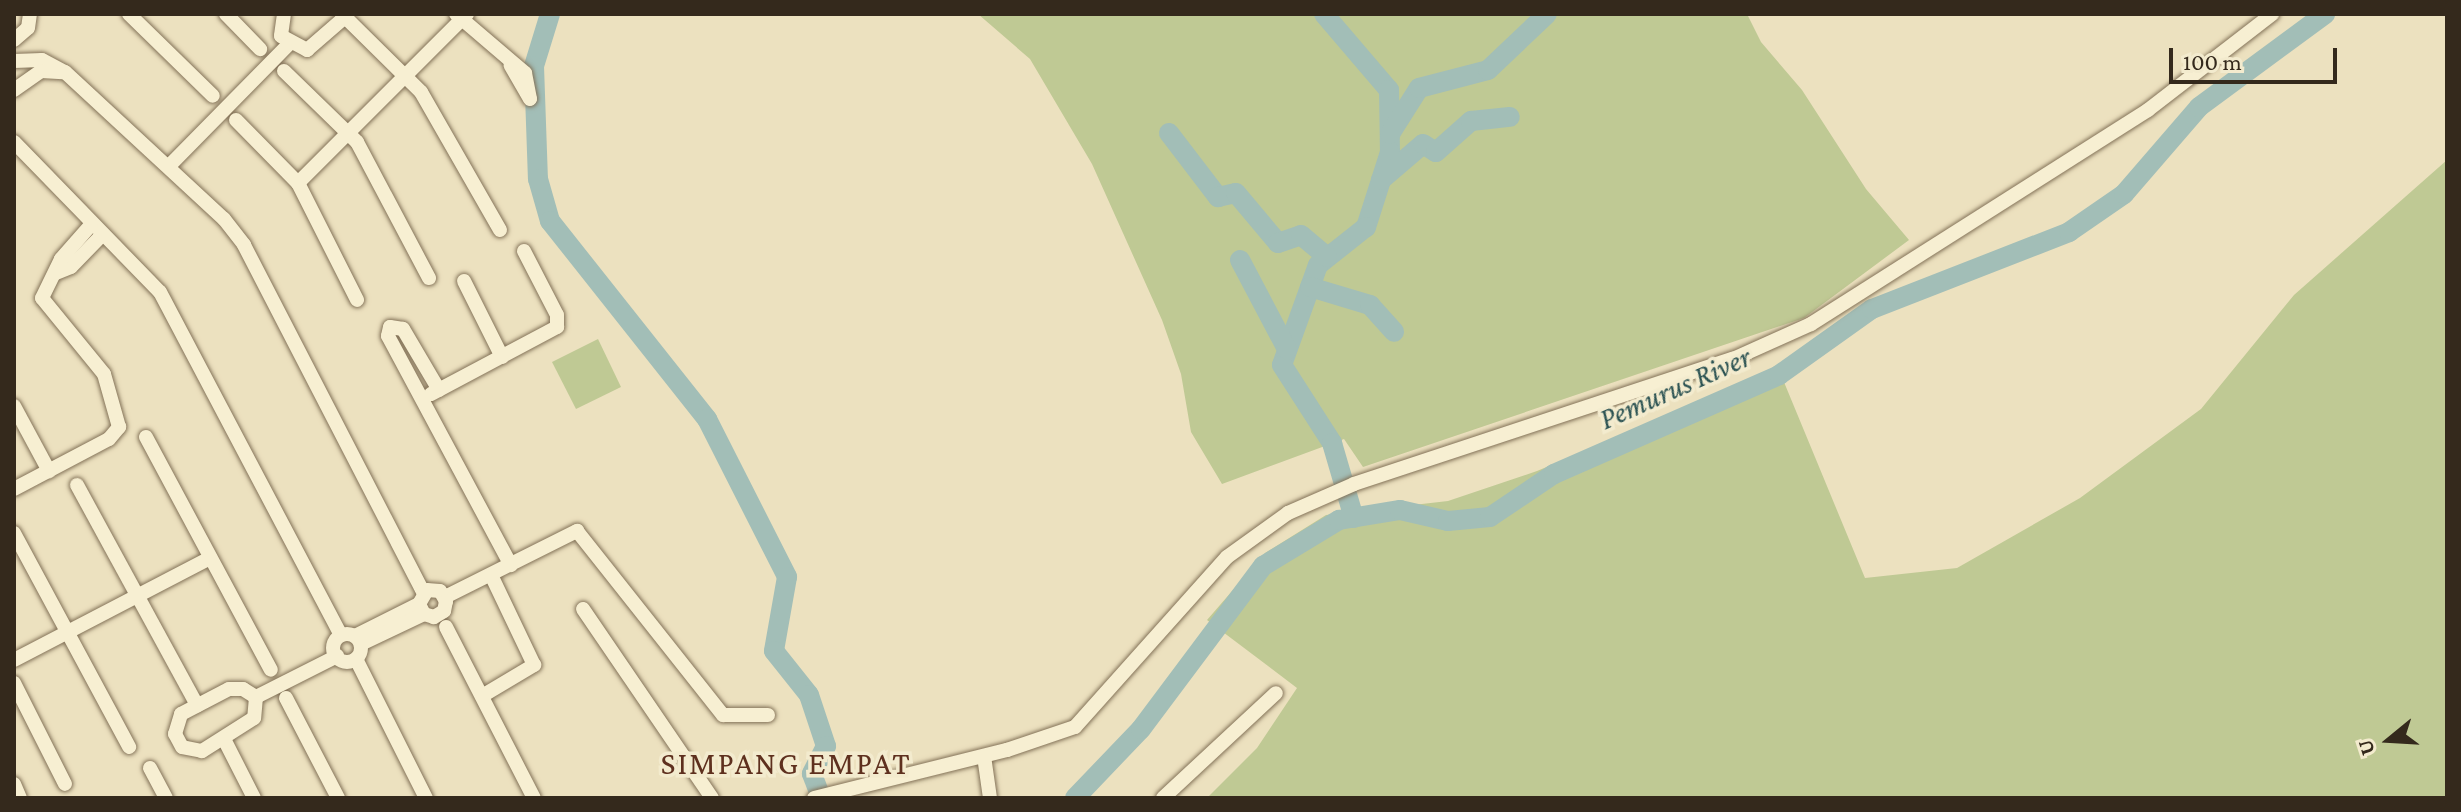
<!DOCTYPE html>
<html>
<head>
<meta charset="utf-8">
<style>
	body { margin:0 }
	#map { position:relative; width:2461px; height:812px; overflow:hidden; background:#ece1bf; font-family:"Crimson Pro",serif }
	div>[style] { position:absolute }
	.green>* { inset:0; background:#bfc994 }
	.river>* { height:20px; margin:-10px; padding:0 10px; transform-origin:10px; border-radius:10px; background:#a2beb7 }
	.roads { filter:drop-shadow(0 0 2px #837258) drop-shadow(0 0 2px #837258) }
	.minor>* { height:14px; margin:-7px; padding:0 7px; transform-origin:7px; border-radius:7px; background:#f7efd2 }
	.minor>.ring { margin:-7px; padding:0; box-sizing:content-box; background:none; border:14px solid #f7efd2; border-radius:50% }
	span { translate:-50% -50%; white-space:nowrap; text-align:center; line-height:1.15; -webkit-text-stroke:7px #f3ebce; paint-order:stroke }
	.water-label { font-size:30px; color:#2c5353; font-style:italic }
	.quarter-label { font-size:32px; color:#5e301e; letter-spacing:2px }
	.frame { position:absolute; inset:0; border:16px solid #34291c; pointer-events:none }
	.north { position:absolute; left:2349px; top:700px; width:80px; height:80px; -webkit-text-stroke:6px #f3ebce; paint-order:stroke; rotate:252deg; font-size:22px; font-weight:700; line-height:32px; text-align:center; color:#34291c }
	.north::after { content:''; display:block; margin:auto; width:28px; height:36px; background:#34291c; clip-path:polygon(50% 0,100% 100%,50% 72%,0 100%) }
	.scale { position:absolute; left:2169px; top:48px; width:168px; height:36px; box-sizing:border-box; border:4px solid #34291c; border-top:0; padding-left:10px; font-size:24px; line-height:28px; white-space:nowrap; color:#34291c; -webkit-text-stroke:6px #f3ebce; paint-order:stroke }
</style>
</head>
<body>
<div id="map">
	<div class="green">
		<i style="clip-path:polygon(978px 14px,1747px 14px,1761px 42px,1802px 90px,1866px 189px,1909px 240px,1804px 318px,1363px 467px,1344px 439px,1222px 484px,1191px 432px,1181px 374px,1162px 320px,1092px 164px,1030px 59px)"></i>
		<i style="clip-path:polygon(2447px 160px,2447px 798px,1207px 798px,1257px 748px,1297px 688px,1207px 620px,1265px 553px,1326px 515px,1448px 501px,1537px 471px,1779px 370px,1865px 578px,1957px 568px,2080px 498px,2201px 409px,2294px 295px)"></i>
		<i style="clip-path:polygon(598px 339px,621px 387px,576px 409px,552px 362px)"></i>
	</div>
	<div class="river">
		<i style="left:550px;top:14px;width:54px;rotate:107.1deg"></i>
		<i style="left:534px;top:66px;width:113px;rotate:88deg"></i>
		<i style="left:538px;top:179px;width:44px;rotate:74.1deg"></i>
		<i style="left:550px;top:221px;width:253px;rotate:51.6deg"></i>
		<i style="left:707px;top:419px;width:177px;rotate:63.1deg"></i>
		<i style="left:787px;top:577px;width:75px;rotate:100deg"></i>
		<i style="left:774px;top:651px;width:56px;rotate:51.5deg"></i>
		<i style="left:809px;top:695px;width:54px;rotate:71.6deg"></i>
		<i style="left:826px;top:746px;width:31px;rotate:117deg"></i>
		<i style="left:812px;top:774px;width:26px;rotate:69deg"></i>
		<i style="left:1324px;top:14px;width:100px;rotate:49.5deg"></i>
		<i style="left:1389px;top:90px;width:62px;rotate:89.1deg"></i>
		<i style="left:1390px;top:152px;width:79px;rotate:107.7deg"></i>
		<i style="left:1366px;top:227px;width:61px;rotate:141.6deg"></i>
		<i style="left:1318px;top:265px;width:106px;rotate:109.8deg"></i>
		<i style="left:1282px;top:365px;width:93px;rotate:57.3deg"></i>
		<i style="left:1332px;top:443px;width:78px;rotate:73.7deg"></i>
		<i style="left:1169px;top:133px;width:81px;rotate:52.6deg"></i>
		<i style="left:1218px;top:197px;width:18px;rotate:-13deg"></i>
		<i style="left:1236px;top:193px;width:65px;rotate:50deg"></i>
		<i style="left:1278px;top:243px;width:24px;rotate:-19deg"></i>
		<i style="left:1301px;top:235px;width:34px;rotate:40deg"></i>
		<i style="left:1390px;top:134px;width:54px;rotate:-57.8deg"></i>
		<i style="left:1419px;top:88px;width:71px;rotate:-14.6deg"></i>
		<i style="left:1488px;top:70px;width:81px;rotate:-43.5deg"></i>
		<i style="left:1381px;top:180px;width:55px;rotate:-40.6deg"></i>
		<i style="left:1423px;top:144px;width:15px;rotate:32deg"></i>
		<i style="left:1436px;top:152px;width:47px;rotate:-41.5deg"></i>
		<i style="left:1471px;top:121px;width:39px;rotate:-6deg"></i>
		<i style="left:1240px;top:260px;width:101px;rotate:62.2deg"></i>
		<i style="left:1310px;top:287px;width:63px;rotate:16.7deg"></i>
		<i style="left:1370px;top:305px;width:36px;rotate:48deg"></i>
		<i style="left:1075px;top:798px;width:95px;rotate:-46.3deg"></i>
		<i style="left:1141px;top:729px;width:204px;rotate:-53.2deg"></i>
		<i style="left:1263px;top:566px;width:89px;rotate:-31.2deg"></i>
		<i style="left:1339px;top:520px;width:62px;rotate:-9.3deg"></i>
		<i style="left:1400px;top:510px;width:49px;rotate:12.9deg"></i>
		<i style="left:1448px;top:521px;width:42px;rotate:-5.4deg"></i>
		<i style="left:1490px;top:517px;width:77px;rotate:-33.9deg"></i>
		<i style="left:1554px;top:474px;width:246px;rotate:-23.7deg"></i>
		<i style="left:1779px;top:375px;width:114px;rotate:-35.4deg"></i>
		<i style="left:1872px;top:309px;width:212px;rotate:-21.3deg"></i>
		<i style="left:2069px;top:232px;width:67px;rotate:-34.6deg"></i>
		<i style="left:2124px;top:194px;width:115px;rotate:-49.2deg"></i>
		<i style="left:2199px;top:107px;width:157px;rotate:-36.4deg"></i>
	</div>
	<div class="roads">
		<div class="minor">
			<i style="left:129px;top:14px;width:117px;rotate:44.3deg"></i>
			<i style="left:226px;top:14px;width:49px;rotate:45.8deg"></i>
			<i style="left:284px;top:14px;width:22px;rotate:98deg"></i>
			<i style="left:281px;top:36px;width:30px;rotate:28deg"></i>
			<i style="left:307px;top:50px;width:50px;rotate:-41deg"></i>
			<i style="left:342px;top:14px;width:111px;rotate:44.6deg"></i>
			<i style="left:421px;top:92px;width:159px;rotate:60.2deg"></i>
			<i style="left:456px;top:14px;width:91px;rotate:40.5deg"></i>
			<i style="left:525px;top:73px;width:26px;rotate:79deg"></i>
			<i style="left:530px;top:99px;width:39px;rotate:-120deg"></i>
			<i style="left:14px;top:40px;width:18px;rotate:-41deg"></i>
			<i style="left:28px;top:28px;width:14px;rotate:-82deg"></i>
			<i style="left:14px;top:61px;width:28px;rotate:-2deg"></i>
			<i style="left:42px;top:60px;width:26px;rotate:28deg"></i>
			<i style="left:65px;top:72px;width:217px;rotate:42.8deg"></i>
			<i style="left:224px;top:219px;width:33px;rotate:52deg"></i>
			<i style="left:244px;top:245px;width:390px;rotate:62.7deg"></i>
			<i style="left:284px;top:71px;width:102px;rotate:44.2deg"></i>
			<i style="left:357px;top:142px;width:154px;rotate:62.1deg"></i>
			<i style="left:14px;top:90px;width:33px;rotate:-35deg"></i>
			<i style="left:41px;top:71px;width:22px;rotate:3deg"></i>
			<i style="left:236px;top:120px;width:88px;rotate:45.5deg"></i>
			<i style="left:298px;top:183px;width:131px;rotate:63.2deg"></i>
			<i style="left:14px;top:142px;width:209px;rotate:45.8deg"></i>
			<i style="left:160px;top:292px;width:388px;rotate:62.2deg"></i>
			<i style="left:169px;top:166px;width:171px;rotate:-45.5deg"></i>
			<i style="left:298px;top:183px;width:239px;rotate:-45deg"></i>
			<i style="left:56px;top:273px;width:16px;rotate:-22deg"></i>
			<i style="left:71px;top:267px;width:45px;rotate:-45.9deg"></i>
			<i style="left:464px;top:281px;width:85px;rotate:63.4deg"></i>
			<i style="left:439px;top:390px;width:71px;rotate:-120.5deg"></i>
			<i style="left:403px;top:329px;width:13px;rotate:-171deg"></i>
			<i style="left:390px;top:327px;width:9px;rotate:103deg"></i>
			<i style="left:388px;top:336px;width:260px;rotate:61.8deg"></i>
			<i style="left:431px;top:394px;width:143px;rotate:-28deg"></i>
			<i style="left:557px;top:327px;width:12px;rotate:-90deg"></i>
			<i style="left:557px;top:315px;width:72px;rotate:-117.3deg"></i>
			<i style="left:14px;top:406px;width:74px;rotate:61.7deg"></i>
			<i style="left:146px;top:437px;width:264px;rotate:61.8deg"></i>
			<i style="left:77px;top:485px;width:251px;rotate:61.4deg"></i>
			<i style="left:14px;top:489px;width:107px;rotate:-27.8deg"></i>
			<i style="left:109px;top:439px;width:16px;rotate:-50deg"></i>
			<i style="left:119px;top:427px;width:55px;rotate:-105.8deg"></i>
			<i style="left:104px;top:374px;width:98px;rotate:-129.2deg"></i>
			<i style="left:42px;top:298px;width:43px;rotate:-64deg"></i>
			<i style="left:61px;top:259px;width:45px;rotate:-48.6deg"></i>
			<i style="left:14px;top:533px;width:243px;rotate:61.7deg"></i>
			<i style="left:445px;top:597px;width:148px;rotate:-26.6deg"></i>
			<i style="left:577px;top:531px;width:235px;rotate:51.6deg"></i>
			<i style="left:723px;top:715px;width:45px"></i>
			<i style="left:583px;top:609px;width:229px;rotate:55.7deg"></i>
			<i style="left:446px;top:627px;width:192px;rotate:62.8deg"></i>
			<i class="ring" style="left:333px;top:634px;width:14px;height:14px"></i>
			<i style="left:355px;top:636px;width:72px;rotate:-26.6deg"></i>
			<i style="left:419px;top:604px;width:16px;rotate:-60deg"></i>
			<i style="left:427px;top:590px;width:13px;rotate:4deg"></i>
			<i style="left:440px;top:591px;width:12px;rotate:59deg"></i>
			<i style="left:446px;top:601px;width:10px;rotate:101deg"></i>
			<i style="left:444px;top:611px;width:12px;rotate:149deg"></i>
			<i style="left:434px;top:617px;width:10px;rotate:-163deg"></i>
			<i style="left:424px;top:614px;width:11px;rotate:-117deg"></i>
			<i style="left:361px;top:644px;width:70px;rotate:-25.5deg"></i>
			<i style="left:356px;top:659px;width:156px;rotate:63.3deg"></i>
			<i style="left:14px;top:660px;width:221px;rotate:-27.5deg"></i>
			<i style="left:14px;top:683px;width:113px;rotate:63.2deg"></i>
			<i style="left:229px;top:689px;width:14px"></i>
			<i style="left:243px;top:689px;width:15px;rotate:32deg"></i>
			<i style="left:256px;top:697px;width:21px;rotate:95deg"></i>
			<i style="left:254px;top:718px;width:62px;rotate:147.6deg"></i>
			<i style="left:202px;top:751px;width:20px;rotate:-169deg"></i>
			<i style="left:182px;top:747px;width:15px;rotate:-118deg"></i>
			<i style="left:175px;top:734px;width:21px;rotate:-73deg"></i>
			<i style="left:181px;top:714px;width:54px;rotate:-27.5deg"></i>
			<i style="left:482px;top:696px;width:61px;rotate:-30.8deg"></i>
			<i style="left:534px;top:665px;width:100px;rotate:-115.5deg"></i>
			<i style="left:256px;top:697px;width:91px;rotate:-26.8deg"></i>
			<i style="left:286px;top:698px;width:113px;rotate:62.5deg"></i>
			<i style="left:224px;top:739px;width:66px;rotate:63deg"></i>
			<i style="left:984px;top:756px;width:42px;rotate:81.9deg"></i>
			<i style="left:150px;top:768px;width:34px;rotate:62deg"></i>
			<i style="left:14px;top:784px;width:15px;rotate:67deg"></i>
			<i style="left:814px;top:798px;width:199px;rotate:-14deg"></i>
			<i style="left:1007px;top:750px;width:72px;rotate:-18.7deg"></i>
			<i style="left:1075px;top:727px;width:228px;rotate:-48.2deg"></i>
			<i style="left:1227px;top:557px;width:75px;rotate:-35.8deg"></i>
			<i style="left:1288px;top:513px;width:72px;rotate:-23.7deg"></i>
			<i style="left:1354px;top:484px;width:399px;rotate:-18.3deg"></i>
			<i style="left:1733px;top:359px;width:85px;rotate:-24.2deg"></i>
			<i style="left:1811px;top:324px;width:399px;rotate:-32.4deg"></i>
			<i style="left:2148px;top:110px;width:157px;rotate:-37.7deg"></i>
			<i style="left:1163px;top:798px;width:154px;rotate:-42.9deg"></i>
		</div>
	</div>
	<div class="water-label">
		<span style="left:1675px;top:388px;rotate:-24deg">Pemurus River</span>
	</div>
	<div class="quarter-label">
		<span style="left:786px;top:763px">SIMPANG EMPAT</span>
	</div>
	<div class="frame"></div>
	<div class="north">U</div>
	<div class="scale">100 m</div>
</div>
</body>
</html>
